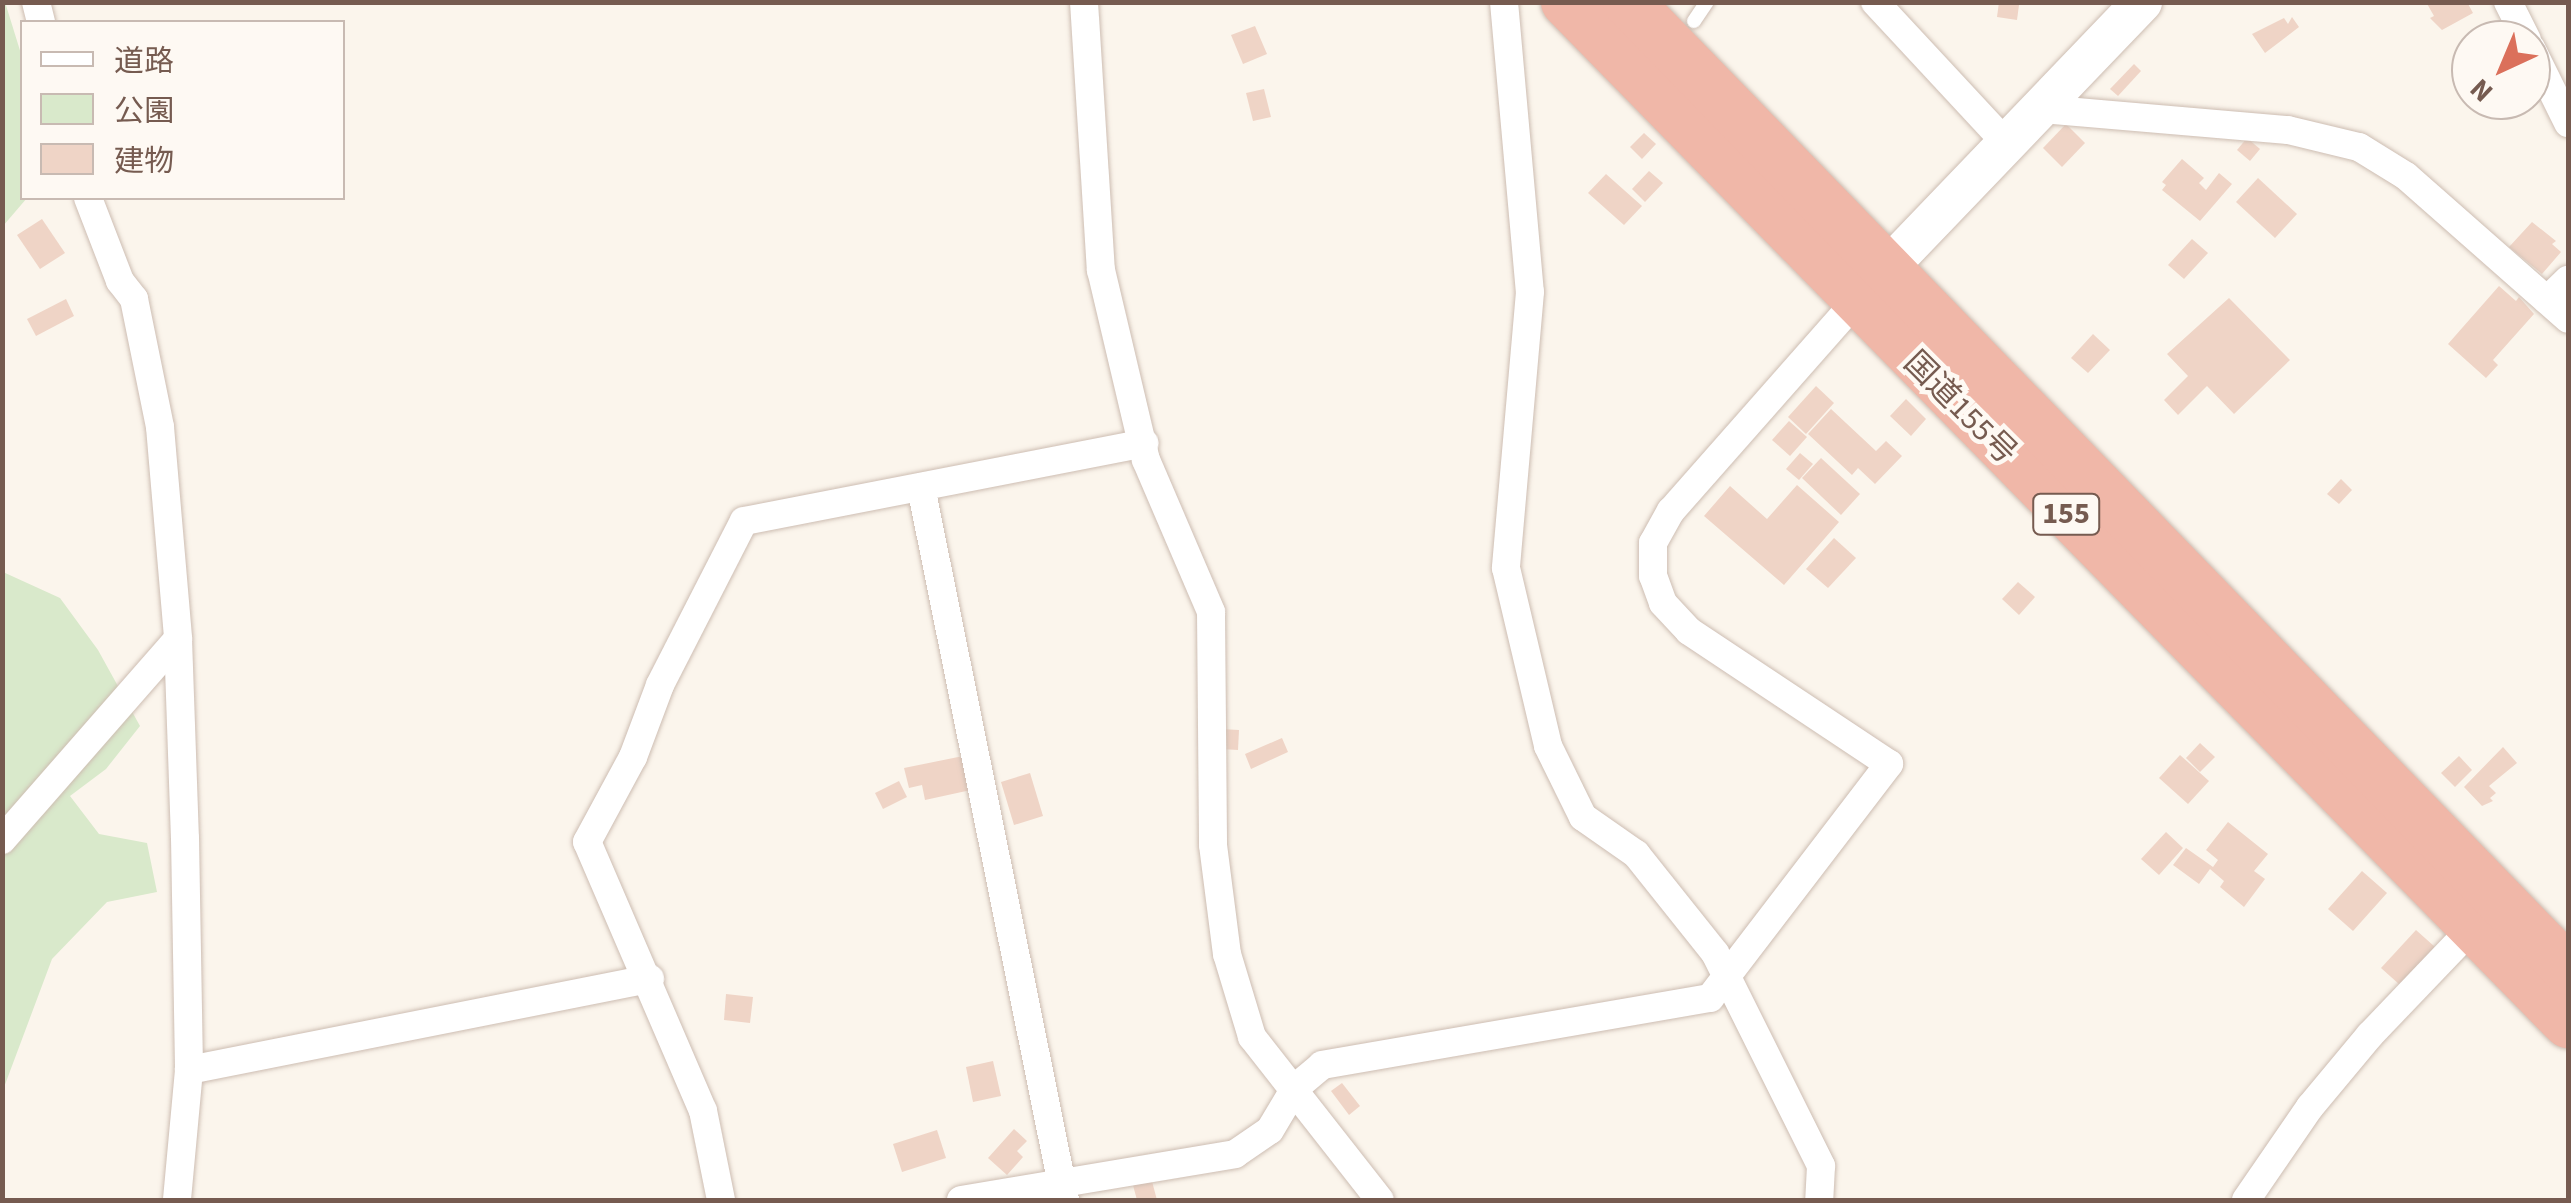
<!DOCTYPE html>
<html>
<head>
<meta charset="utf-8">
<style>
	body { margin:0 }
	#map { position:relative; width:2571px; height:1203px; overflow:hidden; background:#fbf5ec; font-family:"Source Sans 3","Noto Sans JP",sans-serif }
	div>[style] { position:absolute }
	.green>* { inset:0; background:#d9e9cb }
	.building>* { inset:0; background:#efd4c6 }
	.roads { filter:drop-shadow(0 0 2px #cdbdb2) drop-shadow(0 0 2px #cdbdb2) }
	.lane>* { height:14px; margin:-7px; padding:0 7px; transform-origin:7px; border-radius:7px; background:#fff }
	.street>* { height:28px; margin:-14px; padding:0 14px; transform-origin:14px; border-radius:14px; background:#fff }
	.secondary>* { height:40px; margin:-20px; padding:0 20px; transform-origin:20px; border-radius:20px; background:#fff }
	.highway>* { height:50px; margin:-25px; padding:0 25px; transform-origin:25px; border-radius:25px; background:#f0b7a8 }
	span { translate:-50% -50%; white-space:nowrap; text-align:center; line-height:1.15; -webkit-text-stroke:9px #fef9f3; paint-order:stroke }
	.shield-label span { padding:2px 8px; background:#fef9f3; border:2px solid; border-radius:8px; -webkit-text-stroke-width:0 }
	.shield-label { font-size:30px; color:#765b50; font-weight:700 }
	.street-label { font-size:32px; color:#765b50 }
	.frame { position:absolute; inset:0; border:5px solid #765b50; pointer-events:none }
	.legend { position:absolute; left:20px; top:20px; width:325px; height:180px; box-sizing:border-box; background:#fef9f3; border:2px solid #c8bab2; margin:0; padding:12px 18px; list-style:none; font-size:30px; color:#765b50 }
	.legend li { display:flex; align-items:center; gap:20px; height:50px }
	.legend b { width:50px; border:2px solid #c8bab2 }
	.north { position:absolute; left:2451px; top:20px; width:100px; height:100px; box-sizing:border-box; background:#fef9f3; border:2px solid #c8bab2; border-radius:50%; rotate:224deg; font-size:28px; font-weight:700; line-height:40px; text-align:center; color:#765b50 }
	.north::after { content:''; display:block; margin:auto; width:35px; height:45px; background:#db705b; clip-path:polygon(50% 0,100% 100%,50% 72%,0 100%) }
</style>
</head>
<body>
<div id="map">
	<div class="green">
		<i style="clip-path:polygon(5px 2px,22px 57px,22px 198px,27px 198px,3px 226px)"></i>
		<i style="clip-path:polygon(3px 572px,60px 598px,98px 650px,140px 726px,106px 769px,70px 796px,99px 834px,147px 843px,157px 892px,107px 902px,52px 959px,3px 1090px)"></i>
	</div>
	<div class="building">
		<i style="clip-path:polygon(1999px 2px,2019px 5px,2017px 20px,1997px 17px)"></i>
		<i style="clip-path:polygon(2426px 2px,2467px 2px,2473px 13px,2442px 30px,2430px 18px,2434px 16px)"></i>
		<i style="clip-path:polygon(2292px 17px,2299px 27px,2265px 53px,2252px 34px,2284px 18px,2288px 24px)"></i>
		<i style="clip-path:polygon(1255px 26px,1267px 54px,1243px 64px,1231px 35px)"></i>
		<i style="clip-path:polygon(2134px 64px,2141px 71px,2118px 96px,2110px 89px)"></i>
		<i style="clip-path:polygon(1264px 89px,1271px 117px,1253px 121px,1246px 93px)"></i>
		<i style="clip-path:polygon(2066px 124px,2085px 143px,2062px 167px,2043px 148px)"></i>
		<i style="clip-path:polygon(1644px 133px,1656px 144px,1642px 159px,1630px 147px)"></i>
		<i style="clip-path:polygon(2247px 138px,2260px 149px,2250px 161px,2237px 150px)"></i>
		<i style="clip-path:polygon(2182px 159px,2204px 178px,2199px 183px,2206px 190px,2219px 173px,2232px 184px,2200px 221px,2162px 190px,2166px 185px,2162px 182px)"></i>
		<i style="clip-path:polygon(1649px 171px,1663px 183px,1645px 202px,1632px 189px)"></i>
		<i style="clip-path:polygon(1606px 174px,1642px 206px,1624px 225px,1588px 193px)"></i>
		<i style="clip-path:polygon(2258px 178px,2297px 214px,2275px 238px,2236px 202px)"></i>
		<i style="clip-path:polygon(42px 219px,65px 253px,40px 269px,17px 235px)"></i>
		<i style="clip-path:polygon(2532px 222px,2556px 241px,2552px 244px,2561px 252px,2542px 274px,2509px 247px)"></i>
		<i style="clip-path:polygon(2192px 239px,2208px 253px,2184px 279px,2168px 265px)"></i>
		<i style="clip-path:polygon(2499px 286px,2516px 301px,2519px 297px,2534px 314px,2493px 360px,2498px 365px,2486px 378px,2448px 344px)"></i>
		<i style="clip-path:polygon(2229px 298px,2290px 360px,2234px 414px,2207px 386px,2178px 415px,2164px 400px,2188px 376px,2167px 354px)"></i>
		<i style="clip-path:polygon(66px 299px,74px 316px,36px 336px,27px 319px)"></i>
		<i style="clip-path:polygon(2093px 334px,2110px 350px,2088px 373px,2071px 358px)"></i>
		<i style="clip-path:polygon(1816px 386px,1834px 403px,1806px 434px,1788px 417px)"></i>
		<i style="clip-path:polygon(1906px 399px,1926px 419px,1911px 436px,1890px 416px)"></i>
		<i style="clip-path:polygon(1831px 409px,1876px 451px,1886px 441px,1902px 456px,1875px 484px,1858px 468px,1852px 475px,1808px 434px)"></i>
		<i style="clip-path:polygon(1789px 421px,1807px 437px,1790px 456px,1772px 440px)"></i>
		<i style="clip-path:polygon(1800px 453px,1813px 464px,1799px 480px,1786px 469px)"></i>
		<i style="clip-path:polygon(1821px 458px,1860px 494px,1841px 515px,1802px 478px)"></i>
		<i style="clip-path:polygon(2341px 479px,2352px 490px,2339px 504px,2327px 494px)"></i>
		<i style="clip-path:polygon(1797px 485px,1839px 522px,1784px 585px,1704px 516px,1730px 486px,1767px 519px)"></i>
		<i style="clip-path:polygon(1834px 538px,1856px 558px,1828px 588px,1806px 569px)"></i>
		<i style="clip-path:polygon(2018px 582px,2035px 597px,2019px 615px,2002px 599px)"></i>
		<i style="clip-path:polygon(1221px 729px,1239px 730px,1238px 750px,1221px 749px)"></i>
		<i style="clip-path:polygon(1282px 738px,1288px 752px,1251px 769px,1245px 754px)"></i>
		<i style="clip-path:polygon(2200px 743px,2215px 757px,2200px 772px,2186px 758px)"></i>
		<i style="clip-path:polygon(2503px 747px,2517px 763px,2489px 786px,2496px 793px,2490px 798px,2493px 801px,2482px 806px,2464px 787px)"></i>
		<i style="clip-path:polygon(973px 754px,980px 788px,925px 800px,922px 785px,909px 788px,904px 768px)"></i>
		<i style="clip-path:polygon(2180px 755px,2209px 781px,2188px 804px,2159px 778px)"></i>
		<i style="clip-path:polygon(2459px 756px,2472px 770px,2455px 787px,2441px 773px)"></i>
		<i style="clip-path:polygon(1030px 773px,1043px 816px,1014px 825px,1001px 782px)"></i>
		<i style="clip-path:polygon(899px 781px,907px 797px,883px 809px,875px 793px)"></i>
		<i style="clip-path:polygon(2228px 822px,2268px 854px,2254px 871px,2265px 879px,2244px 907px,2220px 887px,2224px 881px,2210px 869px,2199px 884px,2173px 865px,2186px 848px,2213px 867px,2218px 860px,2206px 850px)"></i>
		<i style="clip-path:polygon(2166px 832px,2183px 848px,2159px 875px,2141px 859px)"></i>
		<i style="clip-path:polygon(2362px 871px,2387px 893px,2353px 931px,2328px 909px)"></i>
		<i style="clip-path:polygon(2416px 930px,2435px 947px,2400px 985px,2381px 968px)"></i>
		<i style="clip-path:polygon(726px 994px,753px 997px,750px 1023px,724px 1020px)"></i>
		<i style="clip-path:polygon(993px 1061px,1001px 1096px,973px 1102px,966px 1067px)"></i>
		<i style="clip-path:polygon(1342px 1083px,1360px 1106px,1349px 1115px,1331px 1091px)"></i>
		<i style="clip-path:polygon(1014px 1129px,1027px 1141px,1017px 1151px,1023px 1157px,1007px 1175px,988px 1158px)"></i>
		<i style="clip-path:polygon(937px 1130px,946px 1158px,902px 1172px,893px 1144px)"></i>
		<i style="clip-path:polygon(1150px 1174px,1157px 1200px,1137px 1200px,1131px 1178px)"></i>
	</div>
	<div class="roads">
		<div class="lane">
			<i style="left:1694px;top:21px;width:23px;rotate:-56deg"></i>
		</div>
		<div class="street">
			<i style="left:36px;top:2px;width:21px;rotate:76deg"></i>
			<i style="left:1084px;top:2px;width:269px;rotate:86.4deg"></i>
			<i style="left:1101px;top:270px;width:195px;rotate:76.7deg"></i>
			<i style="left:1146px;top:460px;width:165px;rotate:66.8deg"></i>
			<i style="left:1211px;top:612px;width:233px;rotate:89.5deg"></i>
			<i style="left:1213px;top:845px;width:110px;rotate:82.7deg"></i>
			<i style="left:1227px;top:954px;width:87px;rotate:73.2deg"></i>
			<i style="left:1252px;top:1037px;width:207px;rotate:51.9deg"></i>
			<i style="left:1504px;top:2px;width:291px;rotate:84.9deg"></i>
			<i style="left:1530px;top:292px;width:277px;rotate:95deg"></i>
			<i style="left:1506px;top:568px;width:183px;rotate:76.7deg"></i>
			<i style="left:1548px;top:746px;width:79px;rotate:63.8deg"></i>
			<i style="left:1583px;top:817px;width:65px;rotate:34.9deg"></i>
			<i style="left:1636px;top:854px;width:127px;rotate:51.4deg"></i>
			<i style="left:1715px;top:953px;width:238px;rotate:63.5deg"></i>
			<i style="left:1821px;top:1166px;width:34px;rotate:93deg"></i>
			<i style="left:1875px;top:2px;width:191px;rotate:47.1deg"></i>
			<i style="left:2508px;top:2px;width:42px;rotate:63.4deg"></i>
			<i style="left:2531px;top:48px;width:84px;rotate:63.7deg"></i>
			<i style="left:2042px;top:109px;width:247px;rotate:4.9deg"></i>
			<i style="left:2288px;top:130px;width:73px;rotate:13.5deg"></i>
			<i style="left:2359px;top:147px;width:55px;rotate:31.7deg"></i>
			<i style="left:2406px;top:176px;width:216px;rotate:41.4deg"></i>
			<i style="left:88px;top:198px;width:89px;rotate:68.9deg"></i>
			<i style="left:120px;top:281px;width:23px;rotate:52deg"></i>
			<i style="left:134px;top:299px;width:131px;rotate:78.5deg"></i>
			<i style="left:160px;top:427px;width:213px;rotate:85.1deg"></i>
			<i style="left:178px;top:639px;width:199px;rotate:88deg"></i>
			<i style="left:185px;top:838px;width:232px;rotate:89deg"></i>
			<i style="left:189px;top:1070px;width:131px;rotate:95.3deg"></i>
			<i style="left:2547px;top:300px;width:29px;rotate:-44deg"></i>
			<i style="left:921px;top:487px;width:727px;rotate:78.58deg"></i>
			<i style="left:2px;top:840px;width:267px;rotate:-48.8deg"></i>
			<i style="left:189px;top:1070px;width:470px;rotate:-11.2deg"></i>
			<i style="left:721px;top:1200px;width:91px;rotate:-101.4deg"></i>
			<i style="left:703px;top:1111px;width:293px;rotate:-113.3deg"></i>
			<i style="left:587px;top:842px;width:97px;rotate:-61.6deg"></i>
			<i style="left:633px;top:757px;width:77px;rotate:-69.4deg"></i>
			<i style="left:660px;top:685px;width:184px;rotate:-62.9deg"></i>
			<i style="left:744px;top:521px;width:408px;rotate:-11deg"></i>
			<i style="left:961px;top:1200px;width:278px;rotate:-9.5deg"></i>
			<i style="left:1235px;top:1154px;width:42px;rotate:-34.4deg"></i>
			<i style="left:1270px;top:1130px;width:49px;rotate:-59.2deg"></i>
			<i style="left:1295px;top:1088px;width:35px;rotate:-40deg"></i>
			<i style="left:1322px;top:1065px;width:394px;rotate:-9.8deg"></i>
			<i style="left:1710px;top:998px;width:295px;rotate:-52.6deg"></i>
			<i style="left:1889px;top:764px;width:240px;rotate:-146.4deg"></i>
			<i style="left:1689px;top:631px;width:38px;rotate:-133deg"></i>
			<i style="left:1663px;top:603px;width:29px;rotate:-110deg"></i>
			<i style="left:1653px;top:576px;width:33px;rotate:-90deg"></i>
			<i style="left:1653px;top:543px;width:37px;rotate:-61deg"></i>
			<i style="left:1671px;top:511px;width:278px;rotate:-48.6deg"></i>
			<i style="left:2246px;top:1200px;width:113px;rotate:-55.5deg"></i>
			<i style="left:2310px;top:1107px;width:94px;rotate:-50.2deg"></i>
			<i style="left:2370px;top:1035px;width:151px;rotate:-46.3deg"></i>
		</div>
		<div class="secondary">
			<i style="left:1868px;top:288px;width:396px;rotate:-46.2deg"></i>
		</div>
		<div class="highway">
			<i style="left:1566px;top:2px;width:1431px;rotate:45.54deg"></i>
			<i style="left:1628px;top:2px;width:1349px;rotate:45.84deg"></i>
		</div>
	</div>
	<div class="shield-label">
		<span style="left:2066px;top:514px">155</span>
	</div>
	<div class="street-label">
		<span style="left:1960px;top:408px;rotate:45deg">国道155号</span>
	</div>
	<div class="frame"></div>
	<ul class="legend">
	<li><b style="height:12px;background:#fff"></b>道路</li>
	<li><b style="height:28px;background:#d9e9cb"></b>公園</li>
	<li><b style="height:28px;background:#efd4c6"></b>建物</li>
	</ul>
	<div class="north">N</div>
</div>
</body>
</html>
